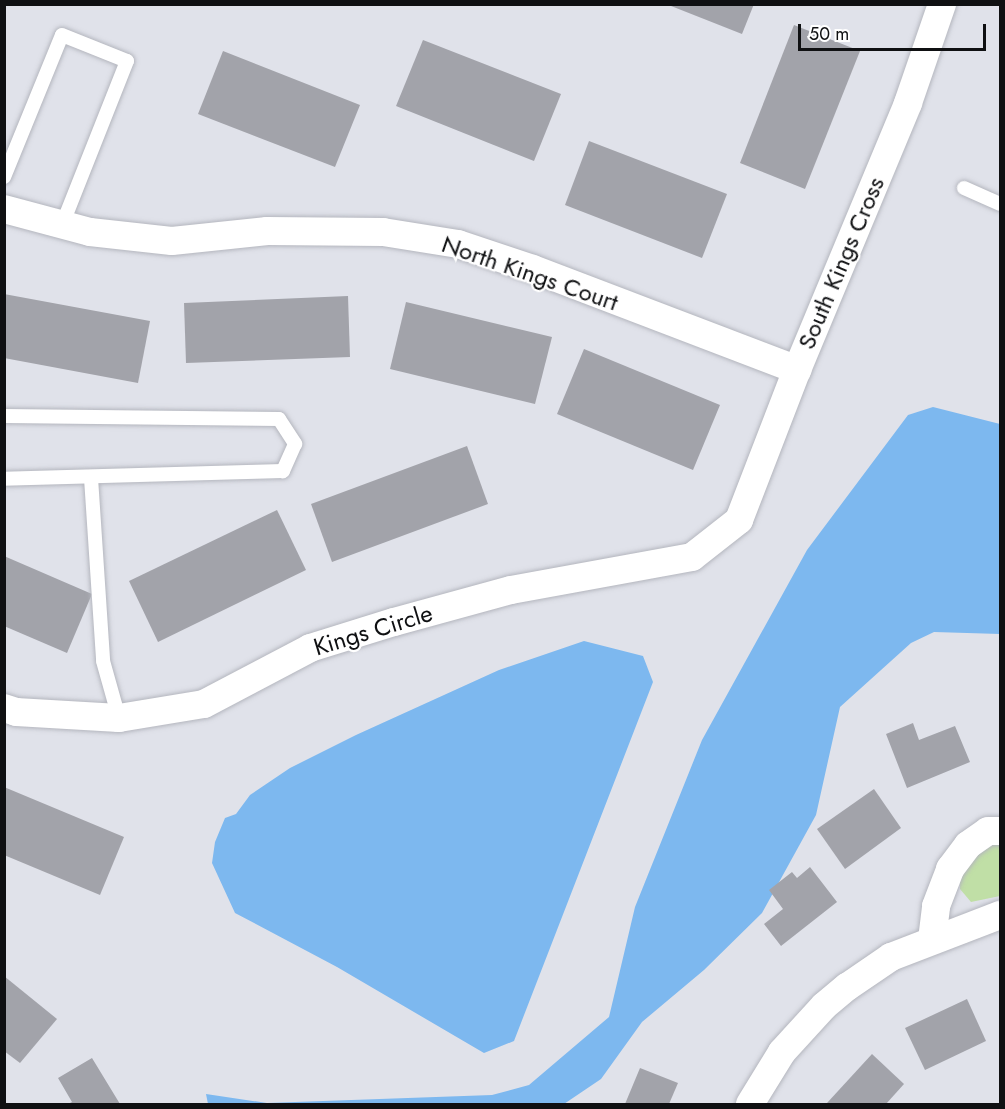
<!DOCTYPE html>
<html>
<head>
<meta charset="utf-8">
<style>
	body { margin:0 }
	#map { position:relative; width:1005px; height:1109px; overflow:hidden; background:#e0e2ea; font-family:Jost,sans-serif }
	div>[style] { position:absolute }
	.green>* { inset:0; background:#c0dfa6 }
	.water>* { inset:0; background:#7db8ef }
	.building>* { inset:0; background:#a2a3aa }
	.roads { filter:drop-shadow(0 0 2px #b4b6be) drop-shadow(0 0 2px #b4b6be) }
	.lane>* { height:14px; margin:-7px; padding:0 7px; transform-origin:7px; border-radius:7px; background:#fff }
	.street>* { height:28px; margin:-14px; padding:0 14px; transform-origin:14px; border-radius:14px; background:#fff }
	span { translate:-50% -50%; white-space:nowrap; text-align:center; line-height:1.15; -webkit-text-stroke:4.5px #fff; paint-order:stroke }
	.street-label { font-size:24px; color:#0f1012 }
	.frame { position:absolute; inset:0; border:6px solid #0f1012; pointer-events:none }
	.scale { position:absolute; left:798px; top:24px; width:188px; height:27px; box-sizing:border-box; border:3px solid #0f1012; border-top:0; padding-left:8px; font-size:18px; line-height:21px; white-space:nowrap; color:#0f1012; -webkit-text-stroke:4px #fff; paint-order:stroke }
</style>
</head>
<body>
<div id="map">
	<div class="green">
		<i style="clip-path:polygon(990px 844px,1000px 844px,1000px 896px,971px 902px,960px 889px,960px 870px)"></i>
	</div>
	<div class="water">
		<i style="clip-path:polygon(933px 407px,1000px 424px,1000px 634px,934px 632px,911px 643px,840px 707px,816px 815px,762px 913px,704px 970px,642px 1022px,601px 1079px,564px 1104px,208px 1104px,206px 1094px,267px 1103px,492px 1095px,529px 1085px,609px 1017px,635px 907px,702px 740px,807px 550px,908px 415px)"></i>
		<i style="clip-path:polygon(584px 641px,643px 656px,653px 682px,514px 1041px,484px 1053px,337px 967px,235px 913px,212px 863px,215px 842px,225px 818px,236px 814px,250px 795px,290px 768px,356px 735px,499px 670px)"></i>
	</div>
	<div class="building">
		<i style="clip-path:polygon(666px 4px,754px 4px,742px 34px)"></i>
		<i style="clip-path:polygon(794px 25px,860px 51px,805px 189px,740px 163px)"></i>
		<i style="clip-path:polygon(423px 40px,561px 94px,534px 161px,396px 106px)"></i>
		<i style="clip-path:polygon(223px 51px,360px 105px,335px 167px,198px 114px)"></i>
		<i style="clip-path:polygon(589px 141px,727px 194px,702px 258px,565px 205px)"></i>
		<i style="clip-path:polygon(4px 294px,150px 321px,138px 383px,4px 358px)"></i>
		<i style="clip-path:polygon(348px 296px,350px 357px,186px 363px,184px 303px)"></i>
		<i style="clip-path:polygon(406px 302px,552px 337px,535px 404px,390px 369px)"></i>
		<i style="clip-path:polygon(584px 349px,720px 405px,693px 470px,557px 414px)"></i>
		<i style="clip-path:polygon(467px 446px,488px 504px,332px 562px,311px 504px)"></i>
		<i style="clip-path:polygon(277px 510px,306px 570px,158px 642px,129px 581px)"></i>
		<i style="clip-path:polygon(4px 556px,92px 594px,67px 653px,4px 626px)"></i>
		<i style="clip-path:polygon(913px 723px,919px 740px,955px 726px,970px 762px,907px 788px,886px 734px)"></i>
		<i style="clip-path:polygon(4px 787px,124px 837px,100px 895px,4px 855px)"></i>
		<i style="clip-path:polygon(874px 789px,901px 828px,845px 869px,817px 829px)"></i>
		<i style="clip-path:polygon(810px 867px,837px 902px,781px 946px,764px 924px,783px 909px,769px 890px,792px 872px,797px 878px)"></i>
		<i style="clip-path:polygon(4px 976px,57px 1019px,20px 1063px,4px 1051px)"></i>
		<i style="clip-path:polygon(967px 999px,986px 1041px,925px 1070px,905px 1028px)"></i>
		<i style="clip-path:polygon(872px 1054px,904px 1084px,886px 1104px,829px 1104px,827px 1103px)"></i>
		<i style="clip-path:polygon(92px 1058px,120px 1104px,68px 1104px,72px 1102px,58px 1078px)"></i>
		<i style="clip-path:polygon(640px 1068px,678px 1083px,669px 1104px,625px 1104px)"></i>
	</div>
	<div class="roads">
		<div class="lane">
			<i style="left:4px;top:177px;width:153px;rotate:-67.8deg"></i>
			<i style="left:62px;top:35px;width:70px;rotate:21.8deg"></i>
			<i style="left:127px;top:61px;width:176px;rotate:111.6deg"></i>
			<i style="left:964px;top:188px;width:39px;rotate:24deg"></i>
			<i style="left:4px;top:416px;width:275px;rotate:0.6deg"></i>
			<i style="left:279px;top:419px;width:30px;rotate:57deg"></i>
			<i style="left:295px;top:444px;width:30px;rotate:114deg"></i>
			<i style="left:283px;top:471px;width:279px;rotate:178.4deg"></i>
			<i style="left:91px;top:478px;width:183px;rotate:86.2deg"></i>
			<i style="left:103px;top:661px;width:59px;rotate:74.3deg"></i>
		</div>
		<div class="street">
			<i style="left:4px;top:209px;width:89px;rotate:15deg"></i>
			<i style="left:90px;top:232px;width:82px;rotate:6.3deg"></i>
			<i style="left:172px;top:241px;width:96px;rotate:-6deg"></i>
			<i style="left:267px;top:231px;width:116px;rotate:0.5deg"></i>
			<i style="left:383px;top:232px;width:76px;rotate:9.1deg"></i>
			<i style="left:458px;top:244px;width:79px;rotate:18.4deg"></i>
			<i style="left:533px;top:269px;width:283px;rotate:20.9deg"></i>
			<i style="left:4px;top:708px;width:13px;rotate:18deg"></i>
			<i style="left:16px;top:712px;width:103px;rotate:3.3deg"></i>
			<i style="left:119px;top:718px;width:86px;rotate:-9.4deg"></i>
			<i style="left:204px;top:704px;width:120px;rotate:-27.8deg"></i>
			<i style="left:310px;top:648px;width:88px;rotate:-17.2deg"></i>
			<i style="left:394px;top:622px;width:121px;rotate:-15.3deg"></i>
			<i style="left:511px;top:590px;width:184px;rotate:-10.3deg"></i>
			<i style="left:692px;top:557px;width:60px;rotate:-38.2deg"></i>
			<i style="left:739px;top:520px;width:161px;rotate:-68.9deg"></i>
			<i style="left:797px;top:370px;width:289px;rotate:-67.4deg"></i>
			<i style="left:908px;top:103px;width:105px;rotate:-71deg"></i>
			<i style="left:932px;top:940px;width:34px;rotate:-83deg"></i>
			<i style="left:936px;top:906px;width:40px;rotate:-69deg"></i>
			<i style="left:950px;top:869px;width:30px;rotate:-53deg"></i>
			<i style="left:968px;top:845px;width:24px;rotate:-35deg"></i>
			<i style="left:988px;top:831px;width:12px"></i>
			<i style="left:750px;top:1104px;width:61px;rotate:-58.4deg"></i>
			<i style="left:782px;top:1052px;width:62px;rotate:-47.6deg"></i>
			<i style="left:824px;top:1006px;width:30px;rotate:-40deg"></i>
			<i style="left:847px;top:987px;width:53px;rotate:-34.3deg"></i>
			<i style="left:891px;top:957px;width:117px;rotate:-21.1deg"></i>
		</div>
	</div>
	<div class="street-label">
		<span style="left:841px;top:263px;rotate:-67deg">South Kings Cross</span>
		<span style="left:530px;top:273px;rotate:19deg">North Kings Court</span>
		<span style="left:373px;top:630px;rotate:-17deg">Kings Circle</span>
	</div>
	<div class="frame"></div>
	<div class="scale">50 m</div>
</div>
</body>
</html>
